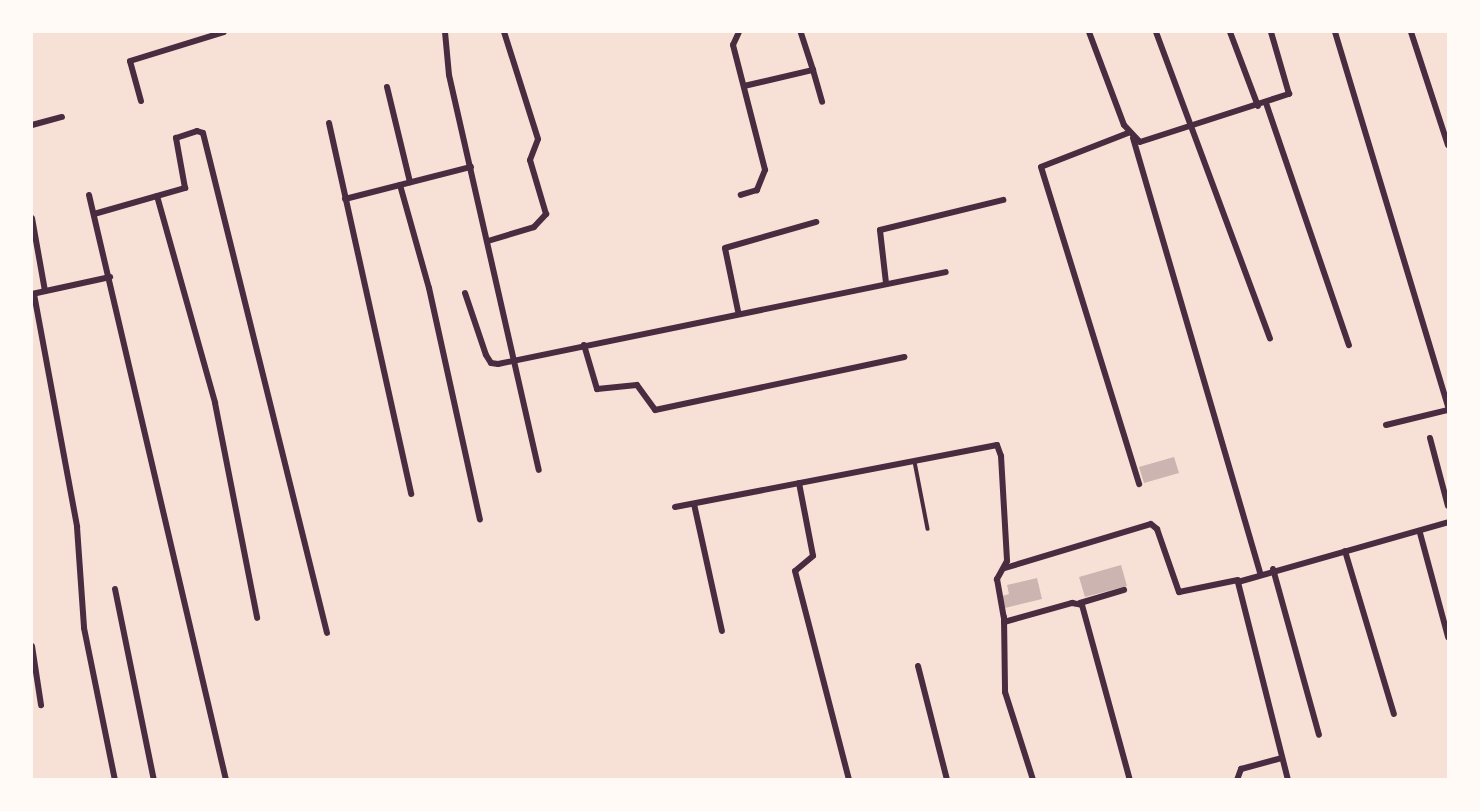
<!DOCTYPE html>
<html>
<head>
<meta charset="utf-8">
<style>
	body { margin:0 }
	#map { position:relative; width:1480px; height:811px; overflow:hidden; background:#f7e1d7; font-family:"Roboto Condensed",sans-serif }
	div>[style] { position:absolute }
	.building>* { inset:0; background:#ccb4b1 }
	.service>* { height:3.5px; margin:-1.75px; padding:0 1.75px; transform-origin:1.75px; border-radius:1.75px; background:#4a2c40 }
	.minor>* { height:6px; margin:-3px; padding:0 3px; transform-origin:3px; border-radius:3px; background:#4a2c40 }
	span { translate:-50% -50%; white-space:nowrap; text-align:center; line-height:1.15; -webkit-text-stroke:7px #fffaf5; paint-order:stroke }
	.frame { position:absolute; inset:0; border:33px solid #fffaf5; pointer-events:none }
</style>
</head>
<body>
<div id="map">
	<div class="building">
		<i style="clip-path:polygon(1174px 457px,1179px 473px,1144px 483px,1139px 467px)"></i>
		<i style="clip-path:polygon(1121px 565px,1127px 586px,1085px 597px,1079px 577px)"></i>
		<i style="clip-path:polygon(1037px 578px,1042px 599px,1005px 608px,1002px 596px,1009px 594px,1007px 585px)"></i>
	</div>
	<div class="service">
		<i style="left:915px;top:462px;width:68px;rotate:79deg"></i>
	</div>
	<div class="minor">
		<i style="left:445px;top:32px;width:43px;rotate:84.7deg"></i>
		<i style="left:449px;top:75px;width:405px;rotate:77.2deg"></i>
		<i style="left:739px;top:32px;width:14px;rotate:115deg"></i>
		<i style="left:733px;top:45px;width:129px;rotate:75.6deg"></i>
		<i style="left:765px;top:170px;width:22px;rotate:112deg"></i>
		<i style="left:757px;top:190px;width:17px;rotate:163deg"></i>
		<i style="left:1089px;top:32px;width:99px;rotate:69.4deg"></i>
		<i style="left:1124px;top:125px;width:23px;rotate:47deg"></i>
		<i style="left:1140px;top:142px;width:157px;rotate:-17.9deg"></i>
		<i style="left:1289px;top:94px;width:65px;rotate:-106.2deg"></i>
		<i style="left:1156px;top:32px;width:327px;rotate:69.6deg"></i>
		<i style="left:1230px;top:32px;width:79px;rotate:69.3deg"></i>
		<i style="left:1335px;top:32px;width:392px;rotate:73.2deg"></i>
		<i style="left:1411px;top:32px;width:119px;rotate:71.9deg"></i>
		<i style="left:813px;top:70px;width:33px;rotate:74deg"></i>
		<i style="left:744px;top:86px;width:71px;rotate:-13.1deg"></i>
		<i style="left:813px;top:70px;width:40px;rotate:-108deg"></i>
		<i style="left:387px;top:87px;width:98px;rotate:76.4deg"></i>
		<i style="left:141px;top:101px;width:41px;rotate:-105.4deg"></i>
		<i style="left:130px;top:61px;width:98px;rotate:-17.1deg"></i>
		<i style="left:1266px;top:103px;width:256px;rotate:71.1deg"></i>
		<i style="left:329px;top:123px;width:380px;rotate:77.5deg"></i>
		<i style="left:32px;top:125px;width:31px;rotate:-15deg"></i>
		<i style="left:1128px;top:133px;width:93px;rotate:158.7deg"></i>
		<i style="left:1041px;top:167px;width:332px;rotate:72.8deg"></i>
		<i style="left:1133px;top:138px;width:453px;rotate:73.7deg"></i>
		<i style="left:400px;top:185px;width:107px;rotate:74.3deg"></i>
		<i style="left:429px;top:288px;width:237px;rotate:77.6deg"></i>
		<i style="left:89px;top:195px;width:601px;rotate:76.82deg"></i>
		<i style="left:157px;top:196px;width:215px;rotate:74.3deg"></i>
		<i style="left:215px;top:403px;width:219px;rotate:78.9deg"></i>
		<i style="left:345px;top:199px;width:130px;rotate:-14.3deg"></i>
		<i style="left:94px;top:214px;width:95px;rotate:-15.9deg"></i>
		<i style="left:185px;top:188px;width:51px;rotate:-100.2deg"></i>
		<i style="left:176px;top:138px;width:22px;rotate:-18deg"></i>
		<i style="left:197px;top:131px;width:6px;rotate:18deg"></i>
		<i style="left:203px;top:133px;width:515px;rotate:76.07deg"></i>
		<i style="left:32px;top:218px;width:74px;rotate:79.9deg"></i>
		<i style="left:488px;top:241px;width:48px;rotate:-16.9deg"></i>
		<i style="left:534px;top:227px;width:18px;rotate:-47deg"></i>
		<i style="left:546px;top:214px;width:56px;rotate:-106.5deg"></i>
		<i style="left:530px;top:160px;width:22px;rotate:-69deg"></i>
		<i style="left:538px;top:139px;width:112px;rotate:-107.6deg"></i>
		<i style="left:886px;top:283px;width:53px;rotate:-96.5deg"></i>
		<i style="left:880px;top:230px;width:127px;rotate:-13.7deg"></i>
		<i style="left:465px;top:293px;width:65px;rotate:71.3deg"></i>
		<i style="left:486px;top:355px;width:9px;rotate:58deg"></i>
		<i style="left:491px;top:363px;width:7px;rotate:8deg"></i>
		<i style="left:498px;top:364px;width:457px;rotate:-11.6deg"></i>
		<i style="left:32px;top:294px;width:80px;rotate:-12.3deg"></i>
		<i style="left:34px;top:294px;width:237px;rotate:79.5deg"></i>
		<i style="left:77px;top:527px;width:101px;rotate:86deg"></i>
		<i style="left:84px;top:628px;width:155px;rotate:78.5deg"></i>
		<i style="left:738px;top:311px;width:64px;rotate:-101.7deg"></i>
		<i style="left:725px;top:248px;width:95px;rotate:-15.9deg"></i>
		<i style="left:584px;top:345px;width:46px;rotate:73.5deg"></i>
		<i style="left:597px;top:389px;width:40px;rotate:-5.7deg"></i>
		<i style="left:637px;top:385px;width:31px;rotate:54deg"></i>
		<i style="left:655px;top:410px;width:255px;rotate:-12deg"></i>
		<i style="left:1386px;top:425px;width:64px;rotate:-13.6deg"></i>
		<i style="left:1430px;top:438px;width:70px;rotate:75.2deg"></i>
		<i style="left:799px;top:483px;width:74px;rotate:79.1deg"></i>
		<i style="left:813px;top:556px;width:23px;rotate:140deg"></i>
		<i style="left:795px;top:571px;width:216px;rotate:75.5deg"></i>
		<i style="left:694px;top:504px;width:130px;rotate:77.6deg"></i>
		<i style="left:675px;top:507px;width:328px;rotate:-10.9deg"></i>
		<i style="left:997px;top:445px;width:12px;rotate:70deg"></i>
		<i style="left:1001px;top:456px;width:105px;rotate:86.7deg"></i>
		<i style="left:1007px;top:561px;width:21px;rotate:119deg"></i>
		<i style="left:997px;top:579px;width:39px;rotate:80deg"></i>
		<i style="left:1004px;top:617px;width:75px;rotate:89.2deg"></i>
		<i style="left:1005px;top:692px;width:92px;rotate:72.3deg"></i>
		<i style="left:1420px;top:533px;width:108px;rotate:74.9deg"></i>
		<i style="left:1345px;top:551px;width:170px;rotate:73.3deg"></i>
		<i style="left:1005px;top:568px;width:152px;rotate:-16.8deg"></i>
		<i style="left:1151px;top:524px;width:8px;rotate:40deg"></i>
		<i style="left:1157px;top:529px;width:67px;rotate:70.8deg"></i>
		<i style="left:1179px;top:592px;width:60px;rotate:-11.5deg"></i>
		<i style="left:1273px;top:569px;width:172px;rotate:74.5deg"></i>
		<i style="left:115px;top:589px;width:195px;rotate:78.5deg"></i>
		<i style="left:1080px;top:603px;width:46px;rotate:-16.5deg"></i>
		<i style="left:1004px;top:622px;width:71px;rotate:-15.6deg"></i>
		<i style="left:1072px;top:603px;width:10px;rotate:11deg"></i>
		<i style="left:1082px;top:605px;width:181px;rotate:74.7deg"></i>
		<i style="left:32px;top:646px;width:60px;rotate:81.3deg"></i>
		<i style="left:918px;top:666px;width:118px;rotate:75.7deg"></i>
		<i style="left:1237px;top:780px;width:12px;rotate:-70deg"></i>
		<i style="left:1241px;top:769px;width:42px;rotate:-15deg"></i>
		<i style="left:1288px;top:780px;width:204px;rotate:-104.2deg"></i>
		<i style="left:1238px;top:582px;width:218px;rotate:-15.9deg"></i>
	</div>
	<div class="frame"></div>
</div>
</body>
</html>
